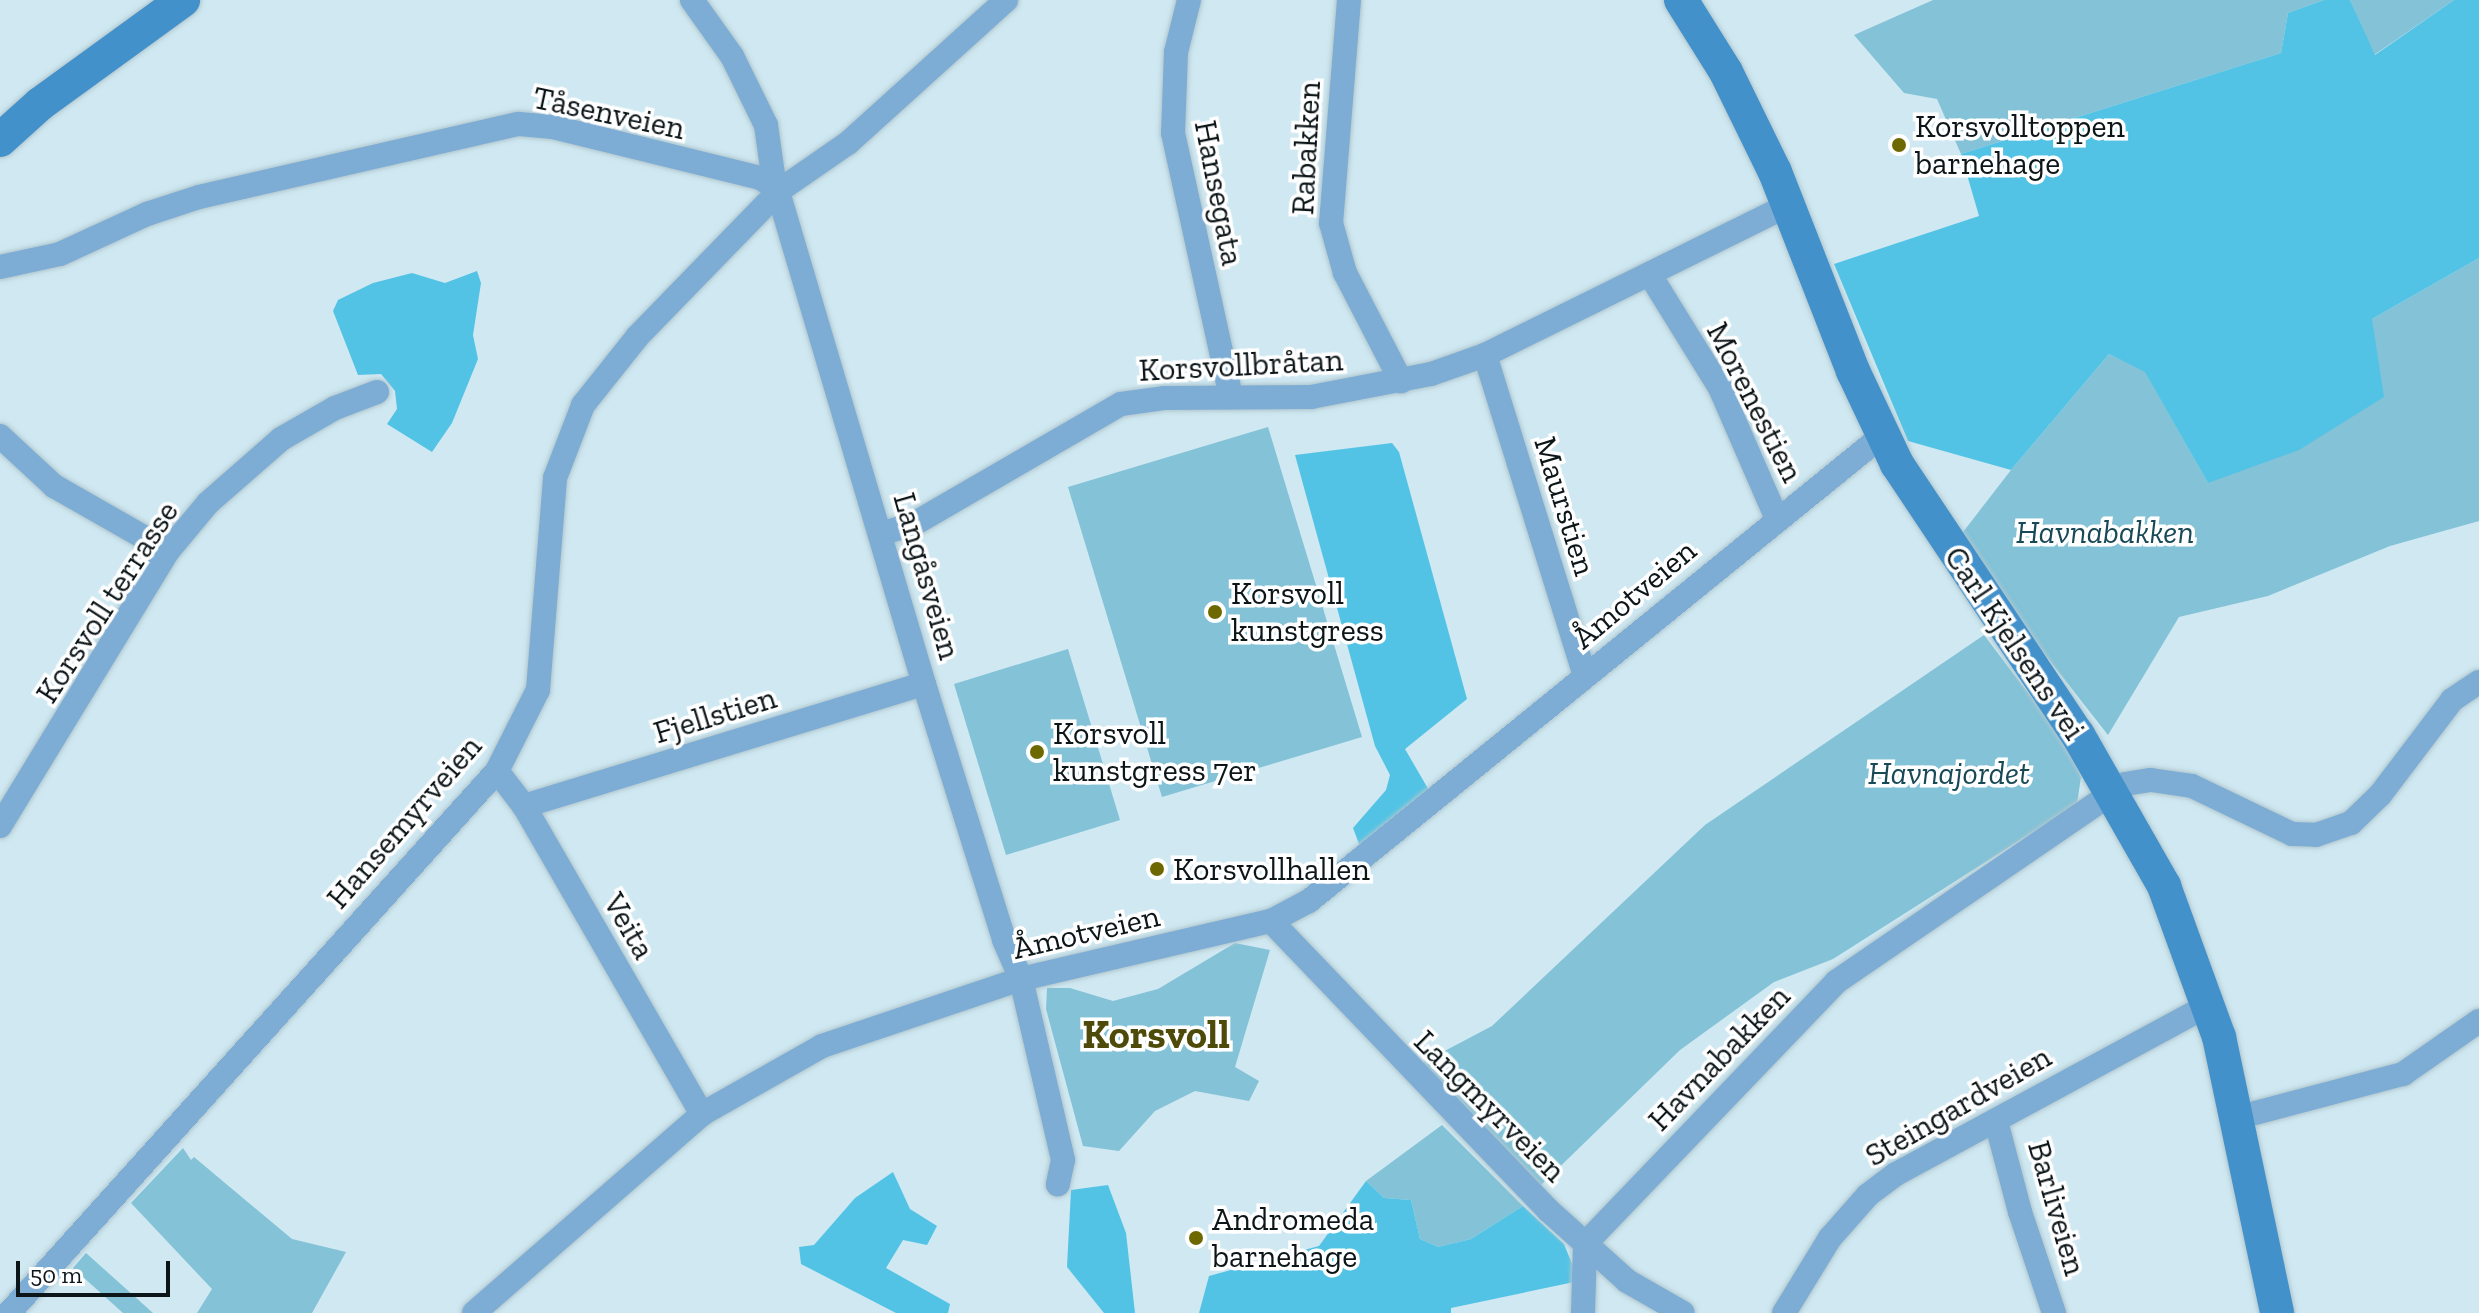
<!DOCTYPE html>
<html>
<head>
<meta charset="utf-8">
<style>
	body { margin:0 }
	#map { position:relative; width:2479px; height:1313px; overflow:hidden; background:#cfe8f1; font-family:"Zilla Slab",serif }
	div>[style] { position:absolute }
	.green>* { inset:0; background:#83c2d7 }
	.forest>* { inset:0; background:#53c3e5 }
	.roads { filter:drop-shadow(0 0 2px #b0c6ce) drop-shadow(0 0 2px #b0c6ce) }
	.street>* { height:24px; margin:-12px; padding:0 12px; transform-origin:12px; border-radius:12px; background:#7dadd4 }
	.secondary>* { height:34px; margin:-17px; padding:0 17px; transform-origin:17px; border-radius:17px; background:#4391cb }
	.dots>* { width:22px; height:22px; translate:-50% -50%; box-sizing:border-box; border:4px solid #fff; border-radius:50% }
	span { translate:-50% -50%; white-space:nowrap; text-align:center; line-height:1.15; -webkit-text-stroke:7px #fff; paint-order:stroke }
	.street-label { font-size:32px; color:#0c1518 }
	.poi-label { font-size:32px; color:#0c1518 }
	.left { translate:0 -50%; text-align:left }
	.park-label { font-size:32px; color:#184957; font-style:italic }
	.district-label { font-size:40px; color:#4e4a09; font-weight:700 }
	.scale { position:absolute; left:16px; top:1261px; width:154px; height:36px; box-sizing:border-box; border:4px solid #0c1518; border-top:0; padding-left:10px; font-size:24px; line-height:28px; white-space:nowrap; color:#0c1518; -webkit-text-stroke:6px #fff; paint-order:stroke }
</style>
</head>
<body>
<div id="map">
	<div class="green">
		<i style="clip-path:polygon(1933px 0,2324px 0,2288px 13px,2281px 53px,1961px 154px,1937px 99px,1904px 93px,1854px 35px)"></i>
		<i style="clip-path:polygon(2350px 0,2454px 0,2374px 55px)"></i>
		<i style="clip-path:polygon(2479px 258px,2479px 521px,2390px 546px,2268px 596px,2179px 617px,2108px 735px,1985px 578px,1960px 536px,2011px 470px,2109px 354px,2145px 371px,2208px 483px,2372px 319px)"></i>
		<i style="clip-path:polygon(1268px 427px,1362px 737px,1162px 797px,1068px 487px)"></i>
		<i style="clip-path:polygon(1984px 635px,2066px 743px,2081px 777px,2077px 804px,1833px 959px,1774px 982px,1680px 1050px,1541px 1185px,1420px 1064px,1492px 1026px,1705px 825px)"></i>
		<i style="clip-path:polygon(1068px 649px,1120px 820px,1006px 855px,954px 684px)"></i>
		<i style="clip-path:polygon(1235px 943px,1270px 950px,1235px 1067px,1259px 1081px,1249px 1101px,1195px 1091px,1155px 1111px,1119px 1151px,1083px 1146px,1046px 1009px,1047px 988px,1070px 988px,1113px 1001px,1158px 989px)"></i>
		<i style="clip-path:polygon(1442px 1125px,1523px 1206px,1471px 1239px,1438px 1247px,1420px 1239px,1411px 1200px,1384px 1198px,1366px 1181px)"></i>
		<i style="clip-path:polygon(183px 1148px,191px 1160px,194px 1157px,292px 1239px,346px 1252px,312px 1313px,197px 1313px,212px 1289px,131px 1203px)"></i>
		<i style="clip-path:polygon(86px 1253px,153px 1313px,123px 1313px,73px 1268px)"></i>
	</div>
	<div class="forest">
		<i style="clip-path:polygon(2324px 0,2350px 0,2375px 55px,2454px 0,2479px 0,2479px 258px,2372px 319px,2384px 397px,2299px 450px,2208px 483px,2145px 372px,2109px 354px,2011px 470px,1908px 441px,1834px 264px,1979px 216px,1961px 154px,2281px 53px,2288px 13px)"></i>
		<i style="clip-path:polygon(477px 271px,481px 283px,473px 335px,478px 359px,452px 423px,432px 452px,387px 424px,397px 409px,395px 391px,381px 374px,358px 375px,333px 311px,338px 300px,373px 283px,412px 273px,445px 283px)"></i>
		<i style="clip-path:polygon(1392px 443px,1399px 452px,1467px 699px,1405px 749px,1430px 792px,1361px 849px,1353px 828px,1386px 790px,1390px 775px,1375px 746px,1295px 455px)"></i>
		<i style="clip-path:polygon(893px 1172px,910px 1209px,937px 1226px,927px 1245px,903px 1240px,886px 1268px,950px 1304px,948px 1313px,896px 1313px,801px 1264px,799px 1247px,814px 1245px,855px 1198px)"></i>
		<i style="clip-path:polygon(1366px 1181px,1384px 1198px,1411px 1200px,1420px 1239px,1438px 1247px,1471px 1239px,1523px 1206px,1564px 1244px,1579px 1281px,1451px 1308px,1451px 1313px,1199px 1313px,1209px 1276px,1319px 1246px)"></i>
		<i style="clip-path:polygon(1108px 1185px,1126px 1233px,1135px 1313px,1104px 1313px,1067px 1267px,1071px 1190px)"></i>
	</div>
	<div class="roads">
		<div class="street">
			<i style="left:692px;top:0;width:69px;rotate:54.5deg"></i>
			<i style="left:732px;top:56px;width:77px;rotate:63.8deg"></i>
			<i style="left:766px;top:125px;width:50px;rotate:82deg"></i>
			<i style="left:773px;top:175px;width:531px;rotate:73.48deg"></i>
			<i style="left:924px;top:684px;width:268px;rotate:72.6deg"></i>
			<i style="left:1004px;top:940px;width:43px;rotate:66.4deg"></i>
			<i style="left:1021px;top:979px;width:186px;rotate:76.9deg"></i>
			<i style="left:1063px;top:1160px;width:25px;rotate:102deg"></i>
			<i style="left:1189px;top:0;width:54px;rotate:104deg"></i>
			<i style="left:1176px;top:52px;width:81px;rotate:92.1deg"></i>
			<i style="left:1173px;top:133px;width:270px;rotate:77.6deg"></i>
			<i style="left:1349px;top:0;width:224px;rotate:94.6deg"></i>
			<i style="left:1331px;top:223px;width:52px;rotate:74.4deg"></i>
			<i style="left:1345px;top:273px;width:122px;rotate:62.6deg"></i>
			<i style="left:780px;top:190px;width:83px;rotate:-34.7deg"></i>
			<i style="left:848px;top:143px;width:213px;rotate:-42.1deg"></i>
			<i style="left:0;top:267px;width:61px;rotate:-12.2deg"></i>
			<i style="left:60px;top:254px;width:96px;rotate:-24.7deg"></i>
			<i style="left:147px;top:214px;width:55px;rotate:-18.1deg"></i>
			<i style="left:199px;top:197px;width:328px;rotate:-12.9deg"></i>
			<i style="left:519px;top:124px;width:34px;rotate:5deg"></i>
			<i style="left:553px;top:127px;width:213px;rotate:13.8deg"></i>
			<i style="left:760px;top:178px;width:23px;rotate:31deg"></i>
			<i style="left:1650px;top:275px;width:133px;rotate:58.2deg"></i>
			<i style="left:1720px;top:388px;width:141px;rotate:66.5deg"></i>
			<i style="left:1485px;top:355px;width:336px;rotate:72.7deg"></i>
			<i style="left:0;top:436px;width:74px;rotate:42.8deg"></i>
			<i style="left:54px;top:486px;width:131px;rotate:29.7deg"></i>
			<i style="left:882px;top:533px;width:31px;rotate:-15deg"></i>
			<i style="left:912px;top:525px;width:241px;rotate:-30.1deg"></i>
			<i style="left:1121px;top:404px;width:43px;rotate:-7.9deg"></i>
			<i style="left:1164px;top:398px;width:147px;rotate:-0.4deg"></i>
			<i style="left:1311px;top:397px;width:122px;rotate:-10.9deg"></i>
			<i style="left:1431px;top:374px;width:57px;rotate:-19.4deg"></i>
			<i style="left:1485px;top:355px;width:339px;rotate:-26.3deg"></i>
			<i style="left:497px;top:771px;width:44px;rotate:52.4deg"></i>
			<i style="left:524px;top:806px;width:356px;rotate:60deg"></i>
			<i style="left:524px;top:806px;width:418px;rotate:-17deg"></i>
			<i style="left:0;top:826px;width:322px;rotate:-58.6deg"></i>
			<i style="left:168px;top:551px;width:62px;rotate:-50.2deg"></i>
			<i style="left:208px;top:503px;width:97px;rotate:-41.2deg"></i>
			<i style="left:281px;top:439px;width:62px;rotate:-29.9deg"></i>
			<i style="left:335px;top:408px;width:45px;rotate:-20.9deg"></i>
			<i style="left:1271px;top:921px;width:400px;rotate:46.2deg"></i>
			<i style="left:1548px;top:1210px;width:106px;rotate:41.9deg"></i>
			<i style="left:1627px;top:1281px;width:64px;rotate:29.7deg"></i>
			<i style="left:2236px;top:1118px;width:173px;rotate:-14.8deg"></i>
			<i style="left:2403px;top:1074px;width:93px;rotate:-34.9deg"></i>
			<i style="left:1996px;top:1121px;width:94px;rotate:75.2deg"></i>
			<i style="left:2020px;top:1212px;width:107px;rotate:71.4deg"></i>
			<i style="left:9px;top:1313px;width:729px;rotate:-48deg"></i>
			<i style="left:497px;top:771px;width:91px;rotate:-63.2deg"></i>
			<i style="left:538px;top:690px;width:213px;rotate:-85.4deg"></i>
			<i style="left:555px;top:478px;width:78px;rotate:-69deg"></i>
			<i style="left:583px;top:405px;width:87px;rotate:-51.5deg"></i>
			<i style="left:637px;top:337px;width:205px;rotate:-45.8deg"></i>
			<i style="left:474px;top:1313px;width:303px;rotate:-41.1deg"></i>
			<i style="left:702px;top:1114px;width:138px;rotate:-29.5deg"></i>
			<i style="left:822px;top:1046px;width:210px;rotate:-18.6deg"></i>
			<i style="left:1021px;top:979px;width:257px;rotate:-13.1deg"></i>
			<i style="left:1271px;top:921px;width:43px;rotate:-27.8deg"></i>
			<i style="left:1309px;top:901px;width:739px;rotate:-39.07deg"></i>
			<i style="left:1583px;top:1313px;width:69px;rotate:-88.3deg"></i>
			<i style="left:1585px;top:1244px;width:363px;rotate:-46.2deg"></i>
			<i style="left:1836px;top:982px;width:350px;rotate:-34.4deg"></i>
			<i style="left:2125px;top:784px;width:26px;rotate:-9deg"></i>
			<i style="left:2151px;top:780px;width:41px;rotate:8.3deg"></i>
			<i style="left:2192px;top:786px;width:111px;rotate:25.6deg"></i>
			<i style="left:2292px;top:834px;width:24px;rotate:2deg"></i>
			<i style="left:2316px;top:835px;width:37px;rotate:-19deg"></i>
			<i style="left:2351px;top:823px;width:40px;rotate:-44deg"></i>
			<i style="left:2380px;top:795px;width:119px;rotate:-52.8deg"></i>
			<i style="left:2452px;top:700px;width:32px;rotate:-34deg"></i>
			<i style="left:1784px;top:1313px;width:88px;rotate:-58.5deg"></i>
			<i style="left:1830px;top:1238px;width:57px;rotate:-48.5deg"></i>
			<i style="left:1868px;top:1195px;width:35px;rotate:-37deg"></i>
			<i style="left:1896px;top:1174px;width:356px;rotate:-28.4deg"></i>
		</div>
		<div class="secondary">
			<i style="left:1681px;top:0;width:85px;rotate:58deg"></i>
			<i style="left:1726px;top:72px;width:111px;rotate:63.9deg"></i>
			<i style="left:1775px;top:172px;width:214px;rotate:68.6deg"></i>
			<i style="left:1853px;top:371px;width:103px;rotate:64.7deg"></i>
			<i style="left:1897px;top:464px;width:326px;rotate:56.3deg"></i>
			<i style="left:2078px;top:735px;width:174px;rotate:60.3deg"></i>
			<i style="left:2164px;top:886px;width:161px;rotate:70deg"></i>
			<i style="left:2219px;top:1037px;width:282px;rotate:78.1deg"></i>
			<i style="left:0;top:140px;width:54px;rotate:-42deg"></i>
			<i style="left:40px;top:104px;width:177px;rotate:-36deg"></i>
		</div>
	</div>
	<div class="dots">
		<i style="left:1899px;top:145px;background:#6e6800"></i>
		<i style="left:1215px;top:612px;background:#6e6800"></i>
		<i style="left:1037px;top:752px;background:#6e6800"></i>
		<i style="left:1157px;top:869px;background:#6e6800"></i>
		<i style="left:1196px;top:1238px;background:#6e6800"></i>
	</div>
	<div class="street-label">
		<span style="left:609px;top:113px;rotate:12deg">Tåsenveien</span>
		<span style="left:1306px;top:148px;rotate:-87deg">Rabakken</span>
		<span style="left:1219px;top:193px;rotate:79deg">Hansegata</span>
		<span style="left:1241px;top:365px;rotate:-3deg">Korsvollbråtan</span>
		<span style="left:1755px;top:402px;rotate:63deg">Morenestien</span>
		<span style="left:1565px;top:506px;rotate:73deg">Maurstien</span>
		<span style="left:927px;top:576px;rotate:74deg">Langåsveien</span>
		<span style="left:1634px;top:594px;rotate:-40deg">Åmotveien</span>
		<span style="left:107px;top:602px;rotate:-57deg">Korsvoll terrasse</span>
		<span style="left:2015px;top:643px;rotate:56deg">Carl Kjelsens vei</span>
		<span style="left:715px;top:715px;rotate:-17deg">Fjellstien</span>
		<span style="left:404px;top:822px;rotate:-49deg">Hansemyrveien</span>
		<span style="left:629px;top:926px;rotate:60deg">Veita</span>
		<span style="left:1086px;top:932px;rotate:-13deg">Åmotveien</span>
		<span style="left:1719px;top:1058px;rotate:-46deg">Havnabakken</span>
		<span style="left:1490px;top:1106px;rotate:45deg">Langmyrveien</span>
		<span style="left:1958px;top:1106px;rotate:-30deg">Steingardveien</span>
		<span style="left:2057px;top:1208px;rotate:74deg">Barliveien</span>
	</div>
	<div class="poi-label">
		<span class="left" style="left:1915px;top:145px">Korsvolltoppen<br>barnehage</span>
		<span class="left" style="left:1231px;top:612px">Korsvoll<br>kunstgress</span>
		<span class="left" style="left:1053px;top:752px">Korsvoll<br>kunstgress 7er</span>
		<span class="left" style="left:1173px;top:869px">Korsvollhallen</span>
		<span class="left" style="left:1212px;top:1238px">Andromeda<br>barnehage</span>
	</div>
	<div class="park-label">
		<span style="left:2105px;top:532px">Havnabakken</span>
		<span style="left:1949px;top:773px">Havnajordet</span>
	</div>
	<div class="district-label">
		<span style="left:1156px;top:1034px">Korsvoll</span>
	</div>
	<div class="scale">50 m</div>
</div>
</body>
</html>
